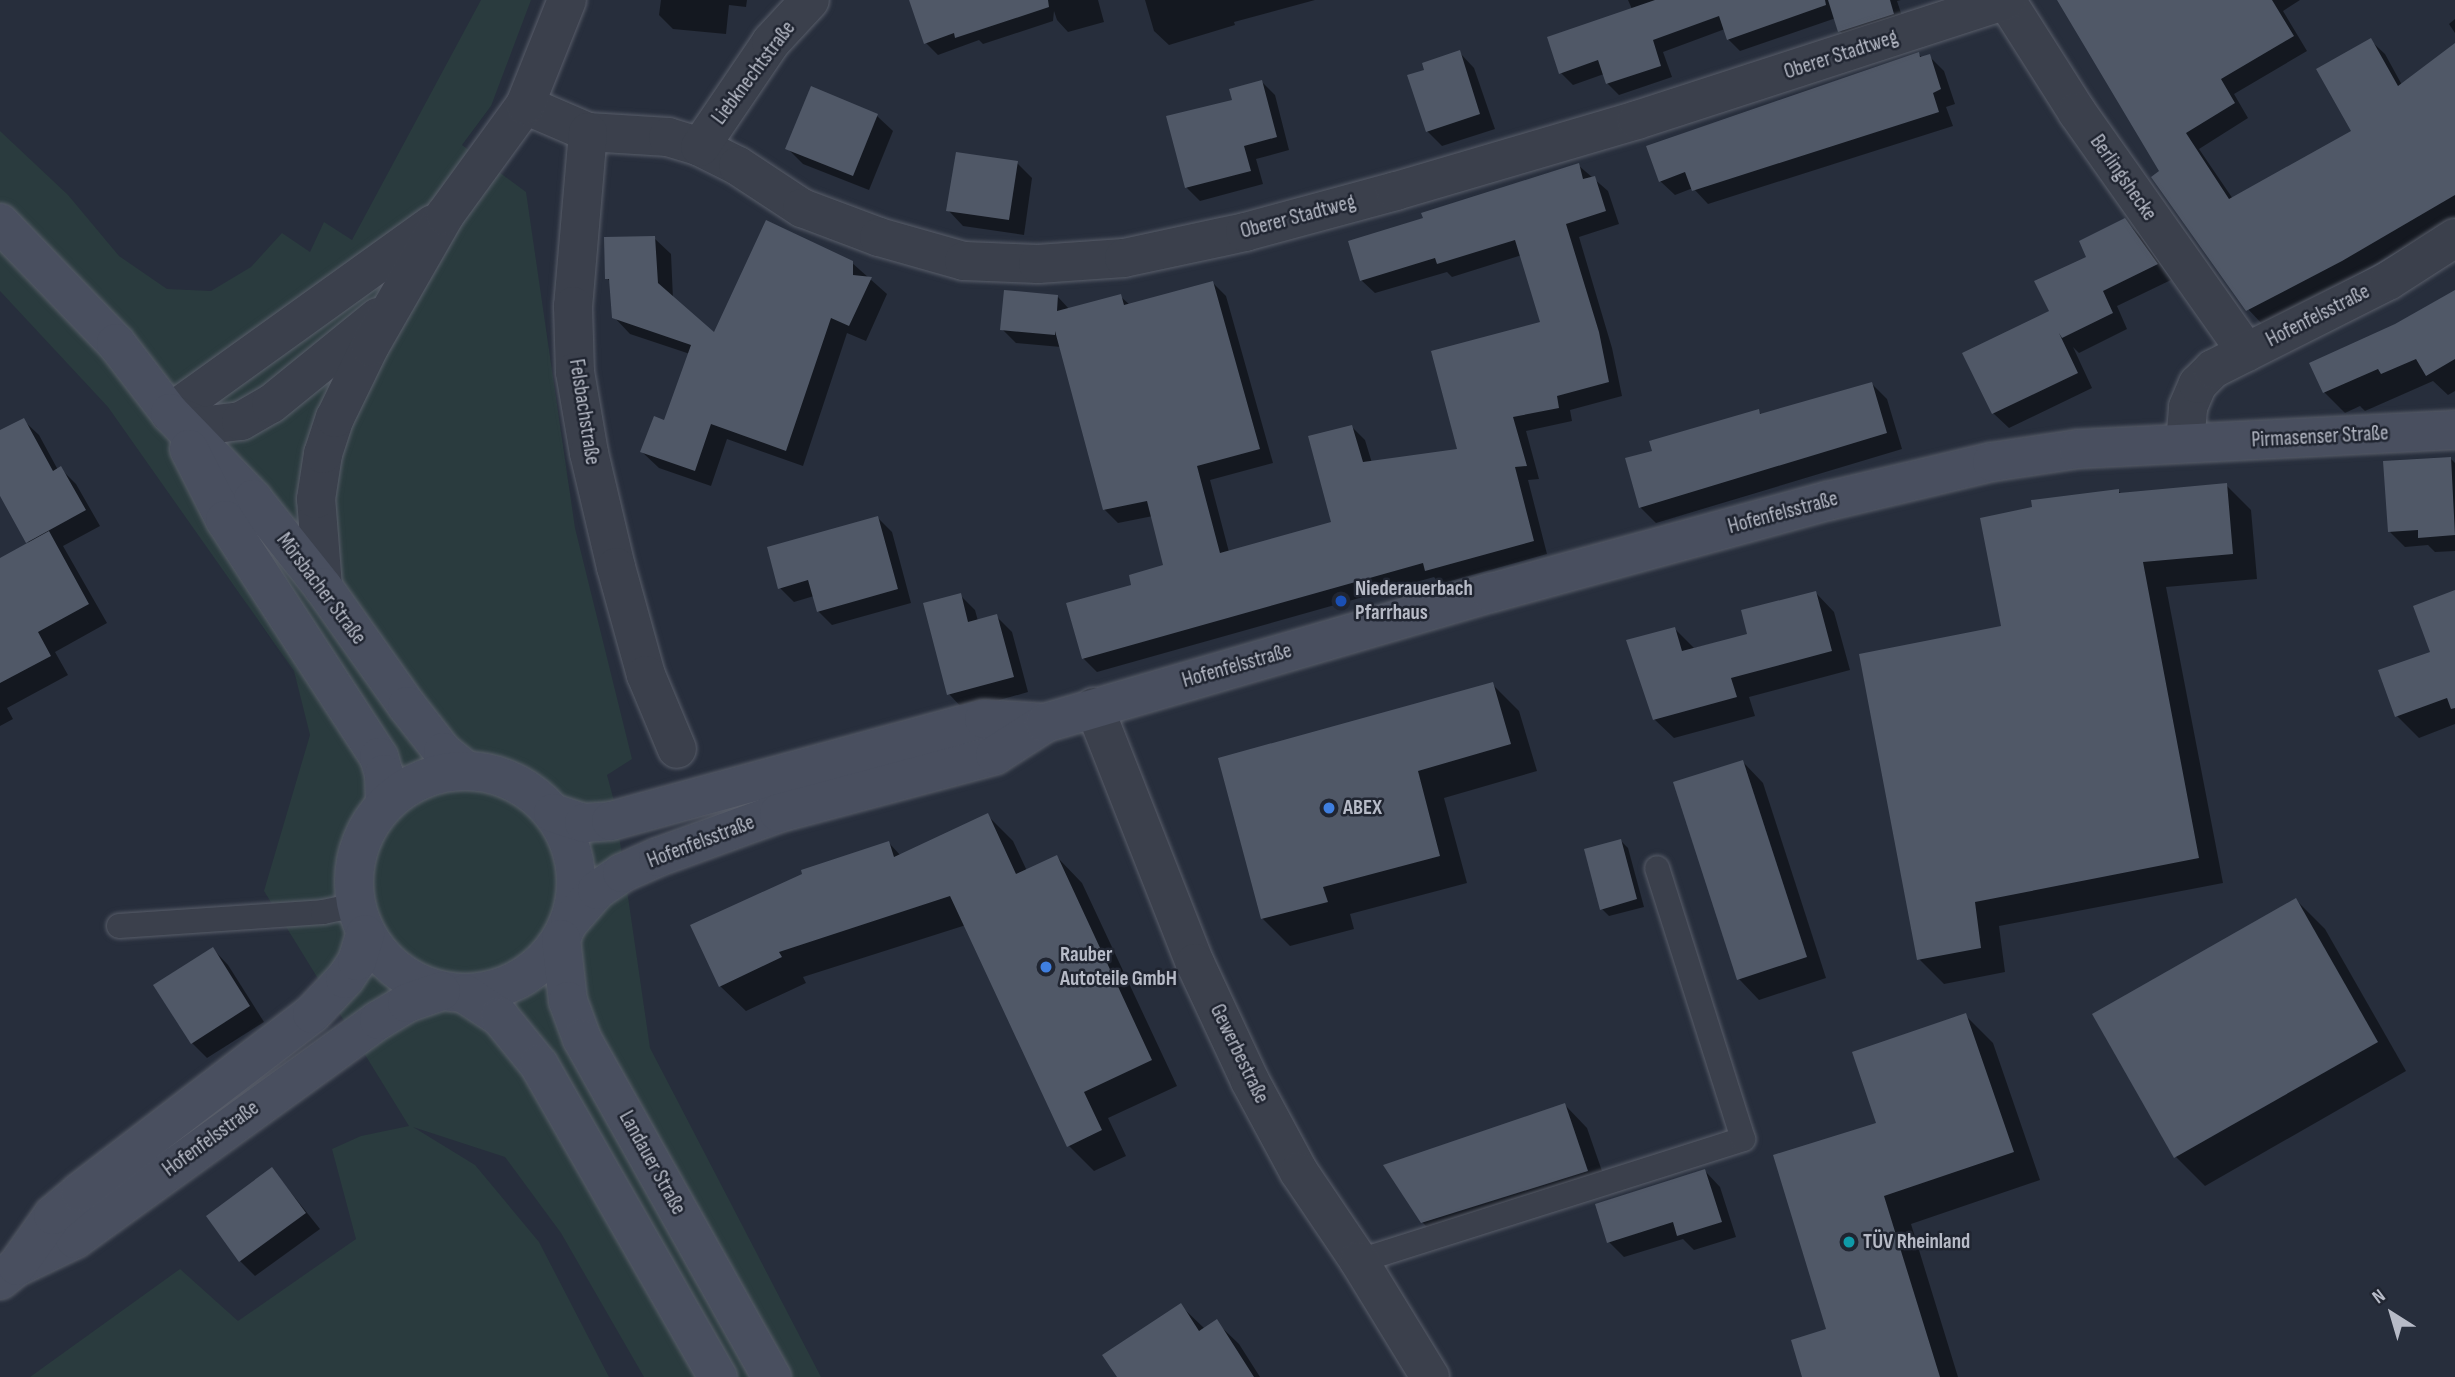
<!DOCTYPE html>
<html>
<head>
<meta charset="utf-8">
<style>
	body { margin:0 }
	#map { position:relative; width:2455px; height:1377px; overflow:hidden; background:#272e3c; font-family:"Sofia Sans Condensed",sans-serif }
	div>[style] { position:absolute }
	.green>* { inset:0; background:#2a3b3e }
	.shadow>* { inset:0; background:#0007 }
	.building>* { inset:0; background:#505867 }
	.roads { filter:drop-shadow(0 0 2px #595e6a) drop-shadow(0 0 2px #595e6a) }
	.lane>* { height:24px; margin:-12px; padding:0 12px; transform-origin:12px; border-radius:12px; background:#3b404c }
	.street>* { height:38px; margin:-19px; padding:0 19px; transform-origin:19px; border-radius:19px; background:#3b404c }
	.secondary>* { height:38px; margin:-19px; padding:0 19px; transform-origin:19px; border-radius:19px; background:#494f5f }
	.secondary>.ring { margin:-19px; padding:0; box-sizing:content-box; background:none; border:38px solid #494f5f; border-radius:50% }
	.dots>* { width:19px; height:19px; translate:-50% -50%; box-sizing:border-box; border:4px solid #202531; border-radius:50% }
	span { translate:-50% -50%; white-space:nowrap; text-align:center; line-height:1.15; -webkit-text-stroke:5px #202531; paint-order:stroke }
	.street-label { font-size:21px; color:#b7bbc7 }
	.poi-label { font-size:21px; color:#b7bbc7; font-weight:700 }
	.left { translate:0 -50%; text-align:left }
	.north { position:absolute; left:2357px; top:1279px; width:70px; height:70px; -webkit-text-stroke:5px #202531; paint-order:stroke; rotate:323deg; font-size:19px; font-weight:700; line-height:28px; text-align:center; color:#b7bbc7 }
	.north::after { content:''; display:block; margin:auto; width:24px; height:32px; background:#b7bbc7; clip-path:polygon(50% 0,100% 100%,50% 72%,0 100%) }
</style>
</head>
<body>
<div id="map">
	<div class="green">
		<i style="clip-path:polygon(481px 0,531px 0,491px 106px,462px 145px,526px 192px,575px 528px,632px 759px,607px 775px,614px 801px,650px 1048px,821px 1377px,644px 1377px,561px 1233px,505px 1157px,413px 1127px,475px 1165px,539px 1242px,609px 1377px,30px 1377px,180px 1269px,238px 1321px,356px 1239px,332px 1149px,361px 1136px,409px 1126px,264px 891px,310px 735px,294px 671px,108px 407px,0 291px,0 131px,68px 195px,119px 256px,167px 289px,211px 291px,251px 267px,282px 233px,310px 252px,324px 222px,352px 240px)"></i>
	</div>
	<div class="shadow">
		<i style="clip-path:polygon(661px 0,747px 0,746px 7px,729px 5px,726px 34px,673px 29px,659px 15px)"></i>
		<i style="clip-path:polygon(911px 0,1098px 0,1104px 22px,1068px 32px,1057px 20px,1054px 11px,1053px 21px,983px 44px,979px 40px,938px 55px,926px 43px)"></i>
		<i style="clip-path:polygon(1145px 0,1315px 0,1234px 22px,1235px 25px,1169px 45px,1154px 31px)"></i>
		<i style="clip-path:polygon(1628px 0,1901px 0,1897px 1px,1905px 25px,1852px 43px,1840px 31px,1836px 18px,1740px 51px,1728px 39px,1725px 29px,1663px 52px,1672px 77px,1619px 95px,1607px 83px,1604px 74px,1573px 85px,1561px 73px,1632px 9px)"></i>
		<i style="clip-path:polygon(2059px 0,2300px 0,2283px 11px,2307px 51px,2234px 94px,2248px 118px,2199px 149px,2233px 199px,2353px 132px,2370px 40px,2385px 54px,2402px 85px,2455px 45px,2455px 218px,2357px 275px,2262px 324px,2248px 309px)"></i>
		<i style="clip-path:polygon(2455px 19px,2455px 33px,2449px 24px)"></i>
		<i style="clip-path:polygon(1459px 52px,1474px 68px,1495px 129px,1442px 146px,1427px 131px,1426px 71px)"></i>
		<i style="clip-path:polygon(1918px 54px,1923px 58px,1929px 56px,1944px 71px,1955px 104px,1946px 107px,1953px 126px,1708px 204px,1693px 188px,1675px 195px,1660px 181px)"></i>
		<i style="clip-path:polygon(1262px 82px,1275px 95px,1289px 150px,1256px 159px,1263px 184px,1200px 201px,1187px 188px,1168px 118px,1234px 101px)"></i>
		<i style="clip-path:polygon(812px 89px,877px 116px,893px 131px,869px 190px,803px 164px,788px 149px)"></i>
		<i style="clip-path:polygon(1017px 163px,1032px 178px,1024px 235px,963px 226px,948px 210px)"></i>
		<i style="clip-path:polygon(1578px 165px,1608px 191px,1619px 224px,1579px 237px,1612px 348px,1622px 396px,1570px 410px,1572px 421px,1526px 431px,1539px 479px,1528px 480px,1547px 554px,1440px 584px,1434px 577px,1097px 672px,1083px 658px,1133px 586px,1165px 567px,1153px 516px,1118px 523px,1104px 509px,1061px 347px,1016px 343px,1002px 329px,1058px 297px,1070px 310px,1120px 296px,1130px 305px,1213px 283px,1226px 296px,1273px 463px,1210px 480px,1229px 552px,1333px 523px,1352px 427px,1365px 440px,1372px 463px,1459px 450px,1543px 323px,1522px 255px,1452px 277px,1447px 272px,1375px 293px,1361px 280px,1425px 219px)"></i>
		<i style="clip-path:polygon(2125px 220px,2140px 236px,2171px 280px,2117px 306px,2127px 329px,2079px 353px,2073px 347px,2092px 388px,2009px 428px,1993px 413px,2051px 312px,2089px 257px)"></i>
		<i style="clip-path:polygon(654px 238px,671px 254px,673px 299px,715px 335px,851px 262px,887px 294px,866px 341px,847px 333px,803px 466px,727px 439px,711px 486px,659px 468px,642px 452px,665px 422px,690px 354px,630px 334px,614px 317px,611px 283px,607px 278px)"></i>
		<i style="clip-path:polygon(2455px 292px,2455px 391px,2448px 395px,2433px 381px,2365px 411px,2360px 406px,2345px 413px,2324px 392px,2375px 336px)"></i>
		<i style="clip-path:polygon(1872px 384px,1887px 399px,1902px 449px,1656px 523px,1640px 507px,1654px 452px,1758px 411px,1763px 416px)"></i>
		<i style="clip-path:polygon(23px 420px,39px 435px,58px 470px,61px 469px,76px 484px,100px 526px,63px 546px,107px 623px,55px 652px,68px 675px,7px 708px,13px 719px,0 726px,0 560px,29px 544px,0 492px,0 432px)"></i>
		<i style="clip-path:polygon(2451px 459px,2455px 463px,2455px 551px,2435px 552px,2428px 545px,2405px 547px,2390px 532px)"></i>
		<i style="clip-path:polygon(2226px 485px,2251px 510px,2257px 579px,2166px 587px,2223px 883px,1999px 926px,2005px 972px,1944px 984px,1919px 959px,2034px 508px,2118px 491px,2122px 494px)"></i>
		<i style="clip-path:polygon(878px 518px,892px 532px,911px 603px,832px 625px,818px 611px,814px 596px,794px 602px,780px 588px)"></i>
		<i style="clip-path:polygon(1815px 592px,1834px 612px,1850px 670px,1749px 697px,1755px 716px,1674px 738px,1654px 719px,1675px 629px,1694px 648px,1750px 635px)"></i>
		<i style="clip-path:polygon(2455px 592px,2455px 724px,2419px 738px,2397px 716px,2432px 653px)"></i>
		<i style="clip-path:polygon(960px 595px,975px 610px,978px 621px,996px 616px,1012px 632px,1028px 692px,964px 710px,949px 694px)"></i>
		<i style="clip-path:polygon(1492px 684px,1519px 711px,1537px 771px,1444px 798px,1467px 883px,1350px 914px,1354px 929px,1290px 946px,1262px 918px)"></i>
		<i style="clip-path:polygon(1743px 762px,1763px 783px,1826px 978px,1759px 1000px,1739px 979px)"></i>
		<i style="clip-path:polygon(987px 815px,1013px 841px,1027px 871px,1057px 857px,1082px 883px,1177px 1086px,1108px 1118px,1126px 1156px,1094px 1171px,1069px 1146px,966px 925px,803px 977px,806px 983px,746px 1011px,720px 986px,889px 843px,901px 856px)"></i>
		<i style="clip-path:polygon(1621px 841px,1628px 848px,1644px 907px,1609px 916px,1602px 909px)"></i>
		<i style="clip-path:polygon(2296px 900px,2325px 929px,2406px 1071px,2205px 1186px,2176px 1157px,2095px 1015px)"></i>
		<i style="clip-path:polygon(213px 949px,228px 965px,264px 1022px,207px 1058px,192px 1043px)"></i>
		<i style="clip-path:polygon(1965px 1015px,1993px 1043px,2040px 1180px,1911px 1224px,1958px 1377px,1804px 1377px,1829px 1330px,1878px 1124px)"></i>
		<i style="clip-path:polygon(1565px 1105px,1587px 1128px,1610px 1194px,1445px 1245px,1422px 1222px)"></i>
		<i style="clip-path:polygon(272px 1169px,320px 1229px,255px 1276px,240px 1261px)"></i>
		<i style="clip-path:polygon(1705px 1171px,1720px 1187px,1736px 1237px,1694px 1250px,1683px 1239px,1624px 1257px,1609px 1242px)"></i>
		<i style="clip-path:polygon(1181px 1306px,1205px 1329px,1216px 1322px,1239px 1344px,1260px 1377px,1119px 1377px)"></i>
	</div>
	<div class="building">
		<i style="clip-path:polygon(909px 0,1048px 0,1049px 7px,955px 38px,954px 33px,924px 44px)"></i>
		<i style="clip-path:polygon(1655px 0,1825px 0,1826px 5px,1727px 40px,1719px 16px,1653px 40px,1661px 66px,1606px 84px,1598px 60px,1559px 74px,1547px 37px)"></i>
		<i style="clip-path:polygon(1828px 0,1890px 0,1894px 14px,1838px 32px)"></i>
		<i style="clip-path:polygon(2057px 0,2272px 0,2294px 36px,2221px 79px,2235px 103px,2186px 133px,2229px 199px,2351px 131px,2316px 69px,2371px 38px,2398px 86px,2455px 43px,2455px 195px,2342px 261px,2246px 311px,2151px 177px,2159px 171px)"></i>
		<i style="clip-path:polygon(1460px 50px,1480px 114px,1426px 132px,1407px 75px,1424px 70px,1422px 63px)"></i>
		<i style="clip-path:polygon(1919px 52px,1920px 57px,1930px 54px,1941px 89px,1933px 93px,1939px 112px,1692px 191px,1685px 172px,1659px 182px,1646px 146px)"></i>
		<i style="clip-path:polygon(1262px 80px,1277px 137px,1244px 146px,1251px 171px,1185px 188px,1166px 116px,1232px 100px,1229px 89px)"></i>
		<i style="clip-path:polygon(811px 86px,878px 114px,853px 176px,785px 149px)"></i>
		<i style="clip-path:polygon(956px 152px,1018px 161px,1009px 220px,946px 211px)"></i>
		<i style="clip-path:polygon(1579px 163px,1583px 179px,1595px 176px,1606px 211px,1566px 224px,1599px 332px,1609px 382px,1557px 396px,1559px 408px,1513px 417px,1527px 466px,1515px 467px,1534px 541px,1425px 571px,1423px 563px,1082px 659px,1066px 603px,1131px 585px,1129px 575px,1163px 565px,1147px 501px,1103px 510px,1055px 331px,1055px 335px,1000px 330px,1004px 290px,1058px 295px,1057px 311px,1121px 294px,1124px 305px,1213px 281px,1260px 449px,1197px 466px,1220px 553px,1331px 522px,1308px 436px,1352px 425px,1363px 462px,1457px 449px,1431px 351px,1540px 322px,1515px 240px,1437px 264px,1435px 258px,1360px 281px,1348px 241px,1423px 218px,1421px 213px)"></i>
		<i style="clip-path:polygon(2125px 218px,2158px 264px,2103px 291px,2113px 313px,2062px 338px,2059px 333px,2078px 373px,1992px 414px,1962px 353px,2049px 311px,2034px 281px,2086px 257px,2079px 241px)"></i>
		<i style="clip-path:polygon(766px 220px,853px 261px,853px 275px,872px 277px,849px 326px,831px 318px,786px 451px,711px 424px,695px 471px,640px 452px,654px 416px,664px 420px,691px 345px,612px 318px,609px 279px,605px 279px,604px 237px,655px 236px,658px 283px,714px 332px)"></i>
		<i style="clip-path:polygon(2455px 290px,2455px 359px,2426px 376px,2416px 359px,2381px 374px,2378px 369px,2323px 393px,2309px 363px,2395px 324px)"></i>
		<i style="clip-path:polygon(1872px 382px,1887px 433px,1639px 508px,1625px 458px,1652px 451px,1649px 441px,1759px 409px,1760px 414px)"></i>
		<i style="clip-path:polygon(24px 418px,53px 471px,61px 466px,86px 510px,26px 543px,0 496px,0 430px)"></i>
		<i style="clip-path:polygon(2451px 457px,2455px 535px,2418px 538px,2418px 530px,2388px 532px,2383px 461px)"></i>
		<i style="clip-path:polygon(2227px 483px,2233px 554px,2143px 562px,2199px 858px,1975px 902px,1981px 948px,1917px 960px,1859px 654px,2001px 626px,1980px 518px,2032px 507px,2031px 500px,2119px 489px,2119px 493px)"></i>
		<i style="clip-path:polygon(878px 516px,898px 589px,817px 612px,808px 580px,778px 589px,767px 547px)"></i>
		<i style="clip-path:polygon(49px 531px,89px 604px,38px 632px,51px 656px,0 683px,0 558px)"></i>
		<i style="clip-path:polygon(2455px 590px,2455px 708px,2451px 709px,2447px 698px,2395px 717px,2378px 670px,2430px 652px,2413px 606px)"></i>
		<i style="clip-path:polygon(1816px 591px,1832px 651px,1731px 678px,1737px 697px,1653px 720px,1626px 640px,1675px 627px,1682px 651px,1747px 634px,1741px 610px)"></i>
		<i style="clip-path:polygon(961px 593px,968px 622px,997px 614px,1014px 677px,947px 695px,923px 603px)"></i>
		<i style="clip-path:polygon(1493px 682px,1511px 744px,1418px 771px,1440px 856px,1323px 887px,1328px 902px,1261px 919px,1218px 758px)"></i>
		<i style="clip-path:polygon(1743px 760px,1807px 957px,1737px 980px,1673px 782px)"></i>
		<i style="clip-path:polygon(988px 813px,1016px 874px,1057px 855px,1152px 1060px,1084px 1092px,1102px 1130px,1067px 1147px,950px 896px,779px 952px,782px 957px,719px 987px,690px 925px,802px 874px,801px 870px,889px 841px,894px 857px)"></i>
		<i style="clip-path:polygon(1621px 839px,1637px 899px,1600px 910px,1584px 849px)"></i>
		<i style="clip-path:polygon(2296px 898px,2378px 1042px,2174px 1158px,2092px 1014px)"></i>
		<i style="clip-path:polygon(213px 947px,250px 1006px,191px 1044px,153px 985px)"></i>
		<i style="clip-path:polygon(1966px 1013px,2014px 1152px,1884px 1196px,1940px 1377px,1802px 1377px,1791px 1340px,1826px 1329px,1773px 1155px,1876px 1123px,1852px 1052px)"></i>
		<i style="clip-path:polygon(1565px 1103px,1588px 1171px,1421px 1223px,1383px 1165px)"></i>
		<i style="clip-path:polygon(272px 1167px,306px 1213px,239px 1262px,206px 1216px)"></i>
		<i style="clip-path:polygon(1705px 1169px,1722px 1222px,1677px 1236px,1673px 1222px,1607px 1243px,1595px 1204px)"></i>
		<i style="clip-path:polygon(1181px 1303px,1199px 1331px,1217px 1319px,1254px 1377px,1117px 1377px,1102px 1355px)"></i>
	</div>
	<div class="roads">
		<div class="lane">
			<i style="left:119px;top:926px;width:204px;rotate:-3.9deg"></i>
			<i style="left:323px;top:912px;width:33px;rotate:-12deg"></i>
			<i style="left:1359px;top:1261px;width:403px;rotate:-17.6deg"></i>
			<i style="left:1743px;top:1139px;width:284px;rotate:-107.6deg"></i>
		</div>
		<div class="street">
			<i style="left:2006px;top:0;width:133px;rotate:57.6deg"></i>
			<i style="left:2077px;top:112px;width:294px;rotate:54.8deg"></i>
			<i style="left:525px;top:105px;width:69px;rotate:23.2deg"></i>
			<i style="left:588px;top:132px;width:80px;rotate:3.6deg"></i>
			<i style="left:668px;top:137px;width:34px;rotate:17deg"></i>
			<i style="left:700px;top:147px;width:42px;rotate:26.6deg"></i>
			<i style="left:738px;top:166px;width:77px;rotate:33.3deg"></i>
			<i style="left:802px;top:208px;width:82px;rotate:20.6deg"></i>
			<i style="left:879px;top:237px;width:88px;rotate:15.8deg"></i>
			<i style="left:964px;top:261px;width:74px;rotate:2.3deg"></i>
			<i style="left:1038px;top:264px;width:86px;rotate:-4deg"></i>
			<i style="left:1124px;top:258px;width:124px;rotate:-12.1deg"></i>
			<i style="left:1245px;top:232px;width:156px;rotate:-15.2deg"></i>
			<i style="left:1396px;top:191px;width:251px;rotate:-16.4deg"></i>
			<i style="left:1637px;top:120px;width:389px;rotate:-18deg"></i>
			<i style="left:588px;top:132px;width:175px;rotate:94.9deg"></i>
			<i style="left:573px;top:306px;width:66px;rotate:88.3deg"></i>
			<i style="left:575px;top:372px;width:82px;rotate:80.2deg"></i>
			<i style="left:589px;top:453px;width:117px;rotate:76.7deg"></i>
			<i style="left:616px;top:567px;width:112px;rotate:74.5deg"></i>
			<i style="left:646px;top:675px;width:80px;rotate:67.3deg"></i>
			<i style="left:700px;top:147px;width:127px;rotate:-55.9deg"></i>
			<i style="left:771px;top:42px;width:57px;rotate:-47.1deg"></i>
			<i style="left:170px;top:413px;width:324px;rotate:-35.7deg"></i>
			<i style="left:170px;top:413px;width:33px;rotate:23deg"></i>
			<i style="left:200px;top:426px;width:41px;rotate:-7deg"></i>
			<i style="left:241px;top:421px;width:34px;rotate:-30deg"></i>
			<i style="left:271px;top:404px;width:138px;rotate:-39.1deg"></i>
			<i style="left:2185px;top:443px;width:36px;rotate:-85deg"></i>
			<i style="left:2188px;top:407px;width:25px;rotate:-67deg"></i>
			<i style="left:2198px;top:384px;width:21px;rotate:-45deg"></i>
			<i style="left:2213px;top:369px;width:196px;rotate:-26.7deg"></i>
			<i style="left:2388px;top:281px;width:80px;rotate:-32.7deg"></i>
			<i style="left:323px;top:587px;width:88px;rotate:-94.5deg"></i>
			<i style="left:316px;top:499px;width:46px;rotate:-81.2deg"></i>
			<i style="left:323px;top:454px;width:38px;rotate:-72deg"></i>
			<i style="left:335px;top:418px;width:80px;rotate:-64.1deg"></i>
			<i style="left:370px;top:346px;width:151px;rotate:-60.2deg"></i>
			<i style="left:445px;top:215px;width:136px;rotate:-54deg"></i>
			<i style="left:525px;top:105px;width:113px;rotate:-68.2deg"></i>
			<i style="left:1094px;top:707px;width:275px;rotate:68.5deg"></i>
			<i style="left:1195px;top:963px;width:130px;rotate:65deg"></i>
			<i style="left:1250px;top:1081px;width:103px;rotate:61.7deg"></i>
			<i style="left:1299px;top:1172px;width:107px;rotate:56deg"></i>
			<i style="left:1359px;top:1261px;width:136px;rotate:58.5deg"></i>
		</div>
		<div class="secondary">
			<i style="left:0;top:223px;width:167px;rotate:46deg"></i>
			<i style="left:116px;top:343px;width:88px;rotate:52.4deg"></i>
			<i style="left:170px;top:413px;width:120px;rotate:46deg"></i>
			<i style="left:253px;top:499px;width:112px;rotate:51.5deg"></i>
			<i style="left:323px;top:587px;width:146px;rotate:54.8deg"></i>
			<i style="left:407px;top:706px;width:58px;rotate:52deg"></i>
			<i style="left:443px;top:752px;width:28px;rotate:39deg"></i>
			<i style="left:189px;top:449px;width:80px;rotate:63.1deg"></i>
			<i style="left:225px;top:520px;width:283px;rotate:57deg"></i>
			<i style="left:379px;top:757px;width:18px;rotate:74deg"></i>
			<i style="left:384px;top:774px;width:28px;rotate:88deg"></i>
			<i class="ring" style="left:354px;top:771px;width:184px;height:184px"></i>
			<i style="left:553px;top:813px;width:33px;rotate:18deg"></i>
			<i style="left:584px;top:823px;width:27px;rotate:-4deg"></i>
			<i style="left:611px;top:821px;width:387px;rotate:-15.3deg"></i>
			<i style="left:984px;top:719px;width:61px;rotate:3.8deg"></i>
			<i style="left:570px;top:921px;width:41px;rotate:-48.9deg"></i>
			<i style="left:597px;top:890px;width:30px;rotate:-34deg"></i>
			<i style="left:622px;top:873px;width:39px;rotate:-24deg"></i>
			<i style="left:658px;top:857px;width:129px;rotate:-20deg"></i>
			<i style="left:779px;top:813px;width:224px;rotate:-15deg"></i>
			<i style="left:995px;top:755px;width:59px;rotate:-32.6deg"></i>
			<i style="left:1045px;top:723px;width:465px;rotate:-16.3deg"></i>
			<i style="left:1491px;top:593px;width:349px;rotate:-15.3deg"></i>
			<i style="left:1828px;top:501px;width:169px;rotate:-13.4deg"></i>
			<i style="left:1992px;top:462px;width:87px;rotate:-8.6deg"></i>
			<i style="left:2078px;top:449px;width:377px;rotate:-2.9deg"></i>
			<i style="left:561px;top:939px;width:62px;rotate:83.6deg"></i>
			<i style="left:568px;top:1001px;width:40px;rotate:69.8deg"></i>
			<i style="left:582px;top:1039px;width:388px;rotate:60.7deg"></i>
			<i style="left:465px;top:994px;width:42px;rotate:33.3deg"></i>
			<i style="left:500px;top:1017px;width:62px;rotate:50.9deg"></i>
			<i style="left:539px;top:1065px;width:360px;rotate:60.2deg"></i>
			<i style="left:19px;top:1266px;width:62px;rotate:-25.7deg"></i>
			<i style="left:75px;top:1239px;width:375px;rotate:-35.8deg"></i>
			<i style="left:379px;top:1020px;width:33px;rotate:-31deg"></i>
			<i style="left:407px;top:1003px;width:36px;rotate:-19deg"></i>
			<i style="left:0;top:1280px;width:22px;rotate:-39deg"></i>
			<i style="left:17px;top:1266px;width:62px;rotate:-54.8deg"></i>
			<i style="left:53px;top:1215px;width:35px;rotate:-40deg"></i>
			<i style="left:80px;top:1192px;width:292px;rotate:-37.5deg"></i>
			<i style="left:312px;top:1014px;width:48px;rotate:-46.7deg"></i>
			<i style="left:345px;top:979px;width:22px;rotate:-56deg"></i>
			<i style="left:357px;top:961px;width:28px;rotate:-73deg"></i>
		</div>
	</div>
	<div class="dots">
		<i style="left:1341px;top:601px;background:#1a4fb4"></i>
		<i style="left:1329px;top:808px;background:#3f7fe0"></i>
		<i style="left:1046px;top:967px;background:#3f7fe0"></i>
		<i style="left:1849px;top:1242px;background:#0f9aa8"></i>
	</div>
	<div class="street-label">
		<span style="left:1841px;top:55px;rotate:-18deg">Oberer Stadtweg</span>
		<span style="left:754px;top:73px;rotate:-53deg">Liebknechtstraße</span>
		<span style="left:2123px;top:178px;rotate:55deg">Berlingshecke</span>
		<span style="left:1298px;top:217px;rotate:-15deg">Oberer Stadtweg</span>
		<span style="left:2318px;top:316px;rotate:-27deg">Hofenfelsstraße</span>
		<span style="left:584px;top:412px;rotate:81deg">Felsbachstraße</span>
		<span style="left:2320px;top:437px;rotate:-3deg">Pirmasenser Straße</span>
		<span style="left:1783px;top:513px;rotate:-15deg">Hofenfelsstraße</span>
		<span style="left:321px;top:589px;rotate:53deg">Mörsbacher Straße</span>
		<span style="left:1237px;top:666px;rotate:-16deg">Hofenfelsstraße</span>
		<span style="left:701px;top:842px;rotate:-21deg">Hofenfelsstraße</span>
		<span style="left:1239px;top:1054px;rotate:64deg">Gewerbestraße</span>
		<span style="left:211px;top:1139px;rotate:-36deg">Hofenfelsstraße</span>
		<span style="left:652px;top:1163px;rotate:61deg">Landauer Straße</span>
	</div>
	<div class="poi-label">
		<span class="left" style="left:1355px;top:601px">Niederauerbach<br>Pfarrhaus</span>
		<span class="left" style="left:1343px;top:808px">ABEX</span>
		<span class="left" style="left:1060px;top:967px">Rauber<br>Autoteile GmbH</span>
		<span class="left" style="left:1863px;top:1242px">TÜV Rheinland</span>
	</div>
	<div class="north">N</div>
</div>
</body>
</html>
